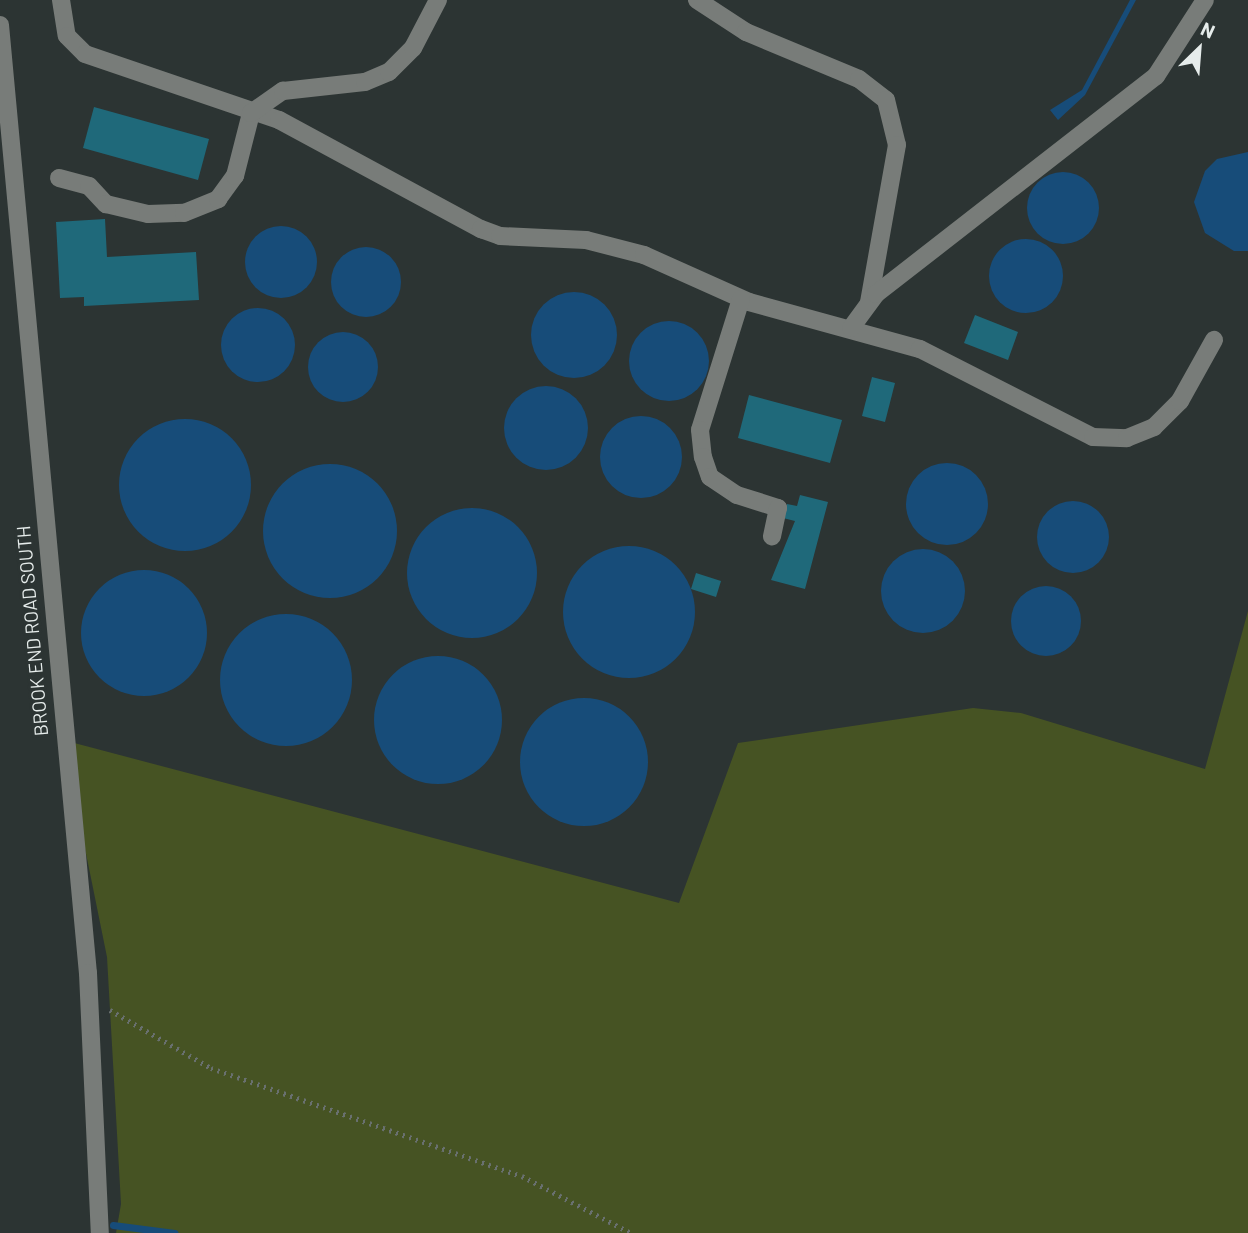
<!DOCTYPE html>
<html>
<head>
<meta charset="utf-8">
<style>
	body { margin:0 }
	#map { position:relative; width:1248px; height:1233px; overflow:hidden; background:#2c3433; font-family:Barlow,sans-serif }
	div>[style] { position:absolute }
	.green>* { inset:0; background:#465323 }
	.water>* { inset:0; background:#174c79 }
	.round { border-radius:50% }
	.stream>* { height:7px; margin:-3.5px; padding:0 3.5px; transform-origin:3.5px; border-radius:3.5px; background:#174c79 }
	.building>* { inset:0; background:#1f697a }
	.path>* { height:4.5px; margin-top:-2.25px; transform-origin:0; background:repeating-linear-gradient(90deg,#69706f 0 2px,transparent 0 7px) }
	.minor>* { height:18px; margin:-9px; padding:0 9px; transform-origin:9px; border-radius:9px; background:#787c79 }
	span { translate:-50% -50%; white-space:nowrap; text-align:center; line-height:1.15; -webkit-text-stroke:6px #2c3433; paint-order:stroke }
	.street-label { font-size:19px; color:#e6eceb }
	.north { position:absolute; left:1164px; top:14px; width:70px; height:70px; -webkit-text-stroke:5px #2c3433; paint-order:stroke; rotate:25deg; font-size:19px; font-weight:700; line-height:28px; text-align:center; color:#e6eceb }
	.north::after { content:''; display:block; margin:auto; width:24px; height:32px; background:#e6eceb; clip-path:polygon(50% 0,100% 100%,50% 72%,0 100%) }
</style>
</head>
<body>
<div id="map">
	<div class="green">
		<i style="clip-path:polygon(1248px 611px,1248px 1233px,116px 1233px,121px 1204px,107px 957px,63px 740px,679px 903px,738px 743px,973px 708px,1021px 713px,1205px 769px)"></i>
	</div>
	<div class="water">
		<i style="clip-path:polygon(1130px 0,1136px 0,1085px 95px,1058px 120px,1050px 110px,1082px 90px)"></i>
		<i style="clip-path:polygon(1248px 152px,1248px 251px,1234px 251px,1205px 233px,1194px 202px,1205px 171px,1217px 159px)"></i>
		<i class="round" style="left:1027px;top:172px;width:72px;height:72px"></i>
		<i class="round" style="left:245px;top:226px;width:72px;height:72px"></i>
		<i class="round" style="left:989px;top:239px;width:74px;height:74px"></i>
		<i class="round" style="left:331px;top:247px;width:70px;height:70px"></i>
		<i class="round" style="left:531px;top:292px;width:86px;height:86px"></i>
		<i class="round" style="left:221px;top:308px;width:74px;height:74px"></i>
		<i class="round" style="left:629px;top:321px;width:80px;height:80px"></i>
		<i class="round" style="left:308px;top:332px;width:70px;height:70px"></i>
		<i class="round" style="left:504px;top:386px;width:84px;height:84px"></i>
		<i class="round" style="left:600px;top:416px;width:82px;height:82px"></i>
		<i class="round" style="left:119px;top:419px;width:132px;height:132px"></i>
		<i class="round" style="left:906px;top:463px;width:82px;height:82px"></i>
		<i class="round" style="left:263px;top:464px;width:134px;height:134px"></i>
		<i class="round" style="left:1037px;top:501px;width:72px;height:72px"></i>
		<i class="round" style="left:407px;top:508px;width:130px;height:130px"></i>
		<i class="round" style="left:563px;top:546px;width:132px;height:132px"></i>
		<i class="round" style="left:881px;top:549px;width:84px;height:84px"></i>
		<i class="round" style="left:81px;top:570px;width:126px;height:126px"></i>
		<i class="round" style="left:1011px;top:586px;width:70px;height:70px"></i>
		<i class="round" style="left:220px;top:614px;width:132px;height:132px"></i>
		<i class="round" style="left:374px;top:656px;width:128px;height:128px"></i>
		<i class="round" style="left:520px;top:698px;width:128px;height:128px"></i>
	</div>
	<div class="stream">
		<i style="left:113px;top:1225px;width:62px;rotate:7.5deg"></i>
	</div>
	<div class="building">
		<i style="clip-path:polygon(94px 107px,209px 139px,198px 180px,83px 148px)"></i>
		<i style="clip-path:polygon(105px 219px,107px 257px,196px 252px,199px 300px,84px 306px,84px 297px,60px 298px,56px 222px)"></i>
		<i style="clip-path:polygon(975px 315px,1018px 332px,1008px 360px,964px 343px)"></i>
		<i style="clip-path:polygon(872px 377px,895px 383px,885px 422px,862px 416px)"></i>
		<i style="clip-path:polygon(749px 395px,842px 420px,830px 463px,738px 438px)"></i>
		<i style="clip-path:polygon(800px 495px,828px 502px,805px 589px,771px 580px,795px 521px,783px 518px,787px 504px,797px 506px)"></i>
		<i style="clip-path:polygon(696px 573px,721px 581px,716px 597px,691px 589px)"></i>
	</div>
	<div class="path">
		<i style="left:110px;top:1010px;width:116px;rotate:29.9deg"></i>
		<i style="left:211px;top:1068px;width:329px;rotate:19.2deg"></i>
		<i style="left:522px;top:1176px;width:123px;rotate:27.6deg"></i>
	</div>
	<div class="minor">
		<i style="left:61px;top:0;width:36px;rotate:81deg"></i>
		<i style="left:67px;top:36px;width:25px;rotate:45deg"></i>
		<i style="left:85px;top:54px;width:205px;rotate:18.8deg"></i>
		<i style="left:279px;top:120px;width:230px;rotate:28.4deg"></i>
		<i style="left:481px;top:229px;width:20px;rotate:20deg"></i>
		<i style="left:500px;top:236px;width:86px;rotate:2.7deg"></i>
		<i style="left:586px;top:240px;width:60px;rotate:14.5deg"></i>
		<i style="left:644px;top:255px;width:115px;rotate:24.1deg"></i>
		<i style="left:749px;top:302px;width:177px;rotate:15.4deg"></i>
		<i style="left:920px;top:349px;width:194px;rotate:27deg"></i>
		<i style="left:1093px;top:437px;width:34px;rotate:2deg"></i>
		<i style="left:1127px;top:438px;width:29px;rotate:-22deg"></i>
		<i style="left:1154px;top:427px;width:37px;rotate:-45deg"></i>
		<i style="left:1180px;top:401px;width:70px;rotate:-60.9deg"></i>
		<i style="left:697px;top:0;width:59px;rotate:33.1deg"></i>
		<i style="left:746px;top:32px;width:122px;rotate:22.6deg"></i>
		<i style="left:859px;top:79px;width:34px;rotate:38deg"></i>
		<i style="left:886px;top:100px;width:46px;rotate:76.3deg"></i>
		<i style="left:897px;top:145px;width:159px;rotate:100.1deg"></i>
		<i style="left:0;top:25px;width:952px;rotate:84.7deg"></i>
		<i style="left:88px;top:973px;width:260px;rotate:87.4deg"></i>
		<i style="left:59px;top:178px;width:31px;rotate:15deg"></i>
		<i style="left:89px;top:186px;width:25px;rotate:47deg"></i>
		<i style="left:106px;top:204px;width:43px;rotate:13.4deg"></i>
		<i style="left:148px;top:214px;width:36px;rotate:-2deg"></i>
		<i style="left:184px;top:213px;width:37px;rotate:-22deg"></i>
		<i style="left:218px;top:199px;width:29px;rotate:-54deg"></i>
		<i style="left:235px;top:176px;width:65px;rotate:-75.7deg"></i>
		<i style="left:251px;top:113px;width:39px;rotate:-35deg"></i>
		<i style="left:283px;top:91px;width:82px;rotate:-6.3deg"></i>
		<i style="left:365px;top:82px;width:26px;rotate:-23deg"></i>
		<i style="left:389px;top:72px;width:34px;rotate:-45deg"></i>
		<i style="left:413px;top:48px;width:54px;rotate:-62.5deg"></i>
		<i style="left:741px;top:299px;width:137px;rotate:107.4deg"></i>
		<i style="left:700px;top:430px;width:27px;rotate:84deg"></i>
		<i style="left:703px;top:457px;width:21px;rotate:71deg"></i>
		<i style="left:710px;top:477px;width:32px;rotate:34deg"></i>
		<i style="left:737px;top:495px;width:43px;rotate:17.6deg"></i>
		<i style="left:778px;top:508px;width:29px;rotate:102deg"></i>
		<i style="left:851px;top:328px;width:42px;rotate:-53.7deg"></i>
		<i style="left:876px;top:294px;width:355px;rotate:-37.9deg"></i>
		<i style="left:1156px;top:76px;width:90px;rotate:-57.2deg"></i>
	</div>
	<div class="street-label">
		<span style="left:32px;top:631px;rotate:-95deg">BROOK END ROAD SOUTH</span>
	</div>
	<div class="north">N</div>
</div>
</body>
</html>
